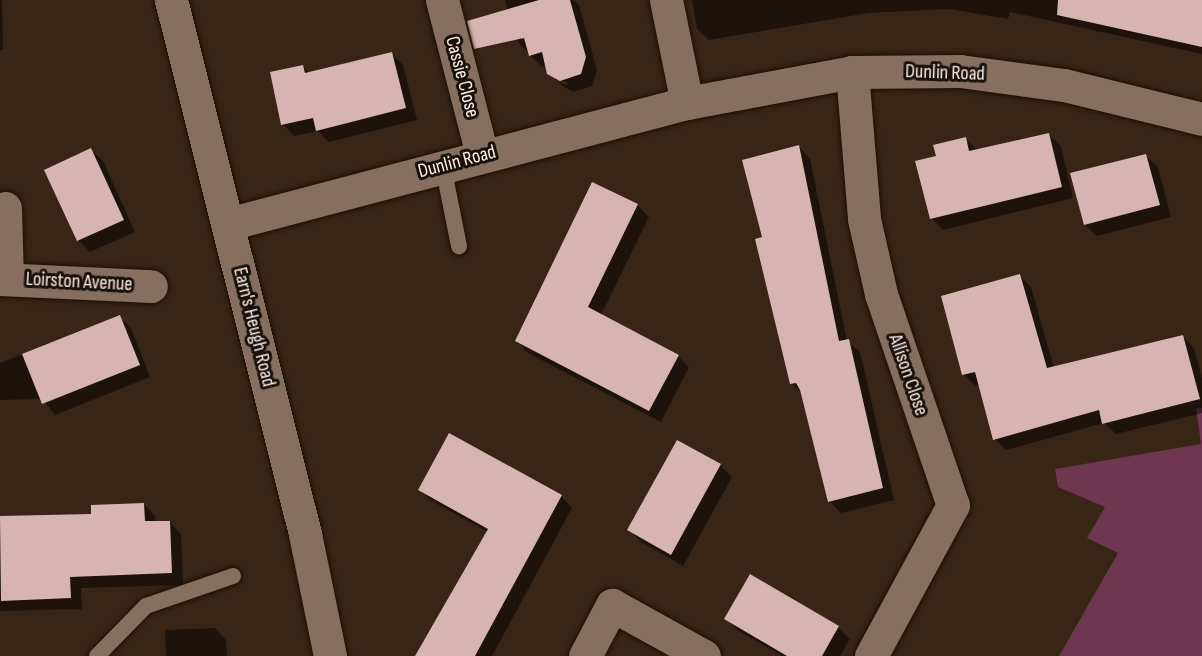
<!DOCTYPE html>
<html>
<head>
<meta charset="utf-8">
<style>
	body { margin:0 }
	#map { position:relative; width:1202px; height:656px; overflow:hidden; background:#382516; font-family:"Sofia Sans Condensed",sans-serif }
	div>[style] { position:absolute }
	.green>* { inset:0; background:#6f364f }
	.shadow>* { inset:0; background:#0007 }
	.building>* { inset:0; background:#d6b5b1 }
	.roads { filter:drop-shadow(0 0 2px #1f0d02) drop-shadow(0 0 2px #1f0d02) }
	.service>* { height:16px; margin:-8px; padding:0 8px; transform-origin:8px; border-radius:8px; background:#866f5e }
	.minor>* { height:33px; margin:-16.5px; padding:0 16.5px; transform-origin:16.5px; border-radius:16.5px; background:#866f5e }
	.tertiary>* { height:33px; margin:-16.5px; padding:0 16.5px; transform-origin:16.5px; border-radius:16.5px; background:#866f5e }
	span { translate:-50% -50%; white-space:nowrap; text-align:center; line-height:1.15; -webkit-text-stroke:6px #19100a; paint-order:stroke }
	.street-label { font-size:20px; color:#fdefe6 }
</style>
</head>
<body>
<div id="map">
	<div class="green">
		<i style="clip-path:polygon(1196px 408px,1202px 408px,1202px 656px,1059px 656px,1118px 553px,1087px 538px,1105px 507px,1058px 487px,1055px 469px,1201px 444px)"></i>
	</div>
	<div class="shadow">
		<i style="clip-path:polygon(0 0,2px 0,3px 50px,0 50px)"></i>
		<i style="clip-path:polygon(evenodd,505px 0,573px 0,579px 5px,597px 70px,592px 86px,573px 92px,561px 85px,547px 65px,542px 67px,515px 39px,505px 0,556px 77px,568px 83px,566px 85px,556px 80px,556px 77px)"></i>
		<i style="clip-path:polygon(692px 0,1202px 0,1202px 54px,1010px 12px,1008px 19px,949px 9px,868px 13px,709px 40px,697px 29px)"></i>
		<i style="clip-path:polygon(391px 53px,403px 65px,417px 120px,329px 142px,318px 131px,294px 136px,283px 124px,303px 66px,310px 73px)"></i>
		<i style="clip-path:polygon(1049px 135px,1061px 146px,1073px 198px,943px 230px,931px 218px,937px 157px,965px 138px,978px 151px)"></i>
		<i style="clip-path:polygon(799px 147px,810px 159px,847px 341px,860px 352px,894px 500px,841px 513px,829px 501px,800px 392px,792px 384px,756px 240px,763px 238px)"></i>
		<i style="clip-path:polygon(91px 150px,103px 161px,135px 232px,90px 252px,78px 240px)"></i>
		<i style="clip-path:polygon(1146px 156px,1158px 167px,1171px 217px,1097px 236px,1085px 225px)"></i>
		<i style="clip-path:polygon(637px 205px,649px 217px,601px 315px,678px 356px,689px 367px,661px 422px,528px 353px,517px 341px)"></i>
		<i style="clip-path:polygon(1020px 276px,1031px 287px,1054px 368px,1183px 337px,1194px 348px,1202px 378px,1202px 413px,1116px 434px,1104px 423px,1006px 450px,995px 439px,980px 385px,975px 386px,964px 374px)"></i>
		<i style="clip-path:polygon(119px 317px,131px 328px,150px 377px,55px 415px,42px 399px,0 400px,0 354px,0 363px)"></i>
		<i style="clip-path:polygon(720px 465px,732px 477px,683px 566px,641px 542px,629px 530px)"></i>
		<i style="clip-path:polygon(420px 490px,561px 496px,572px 508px,492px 656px,424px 656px,488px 532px,432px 501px)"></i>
		<i style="clip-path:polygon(144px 504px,155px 516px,155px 522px,170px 522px,181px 534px,183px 585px,81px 588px,82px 609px,0 611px,0 518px,93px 515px)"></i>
		<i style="clip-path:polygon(726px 618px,838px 627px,850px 639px,840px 656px,782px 656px,737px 630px)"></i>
		<i style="clip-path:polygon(215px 628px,226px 640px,227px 656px,166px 656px,165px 630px)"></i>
	</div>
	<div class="building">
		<i style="clip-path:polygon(539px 0,570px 0,586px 57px,581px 74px,560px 81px,547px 74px,542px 52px,529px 56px,524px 38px,474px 49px,467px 21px)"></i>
		<i style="clip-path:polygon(1058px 0,1202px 0,1202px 47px,1057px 15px)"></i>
		<i style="clip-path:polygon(392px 52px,406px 108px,316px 131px,313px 118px,281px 125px,270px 72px,303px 65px,305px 73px)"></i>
		<i style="clip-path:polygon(1049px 133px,1062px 187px,930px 219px,915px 161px,936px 156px,933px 145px,966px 137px,969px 151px)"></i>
		<i style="clip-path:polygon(799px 145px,839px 341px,849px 339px,883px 488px,828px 502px,800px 390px,796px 383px,790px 384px,755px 239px,762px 237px,742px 160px)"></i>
		<i style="clip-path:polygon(91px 148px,124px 220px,77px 241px,44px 170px)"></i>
		<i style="clip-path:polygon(1146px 154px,1160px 205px,1084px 225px,1070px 173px)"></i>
		<i style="clip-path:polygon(592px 182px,638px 204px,588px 307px,679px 355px,649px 411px,515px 341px)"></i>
		<i style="clip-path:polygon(1020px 274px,1047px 368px,1183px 335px,1200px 399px,1102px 424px,1099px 410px,993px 440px,975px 372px,962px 375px,941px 296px)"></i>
		<i style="clip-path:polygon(120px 315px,140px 365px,42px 404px,22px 354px)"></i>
		<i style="clip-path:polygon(449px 433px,562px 495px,475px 656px,415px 656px,488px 529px,418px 490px)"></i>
		<i style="clip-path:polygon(677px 440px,721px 464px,671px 555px,627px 530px)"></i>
		<i style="clip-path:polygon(144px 503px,145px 521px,170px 521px,172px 573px,70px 577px,71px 598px,1px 601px,0 516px,91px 514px,91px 505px)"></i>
		<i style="clip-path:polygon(750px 574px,839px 626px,822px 656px,787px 656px,724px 619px)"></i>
	</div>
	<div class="roads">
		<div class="service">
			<i style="left:443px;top:166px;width:82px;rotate:78.7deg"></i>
			<i style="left:97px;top:656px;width:70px;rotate:-45.6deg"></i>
			<i style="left:146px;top:606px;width:92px;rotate:-19deg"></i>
		</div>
		<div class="minor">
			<i style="left:442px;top:0;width:160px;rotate:75.5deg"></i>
			<i style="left:666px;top:0;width:105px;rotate:78.5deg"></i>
			<i style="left:852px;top:72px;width:147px;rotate:85.3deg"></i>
			<i style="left:864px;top:219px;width:77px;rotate:77.2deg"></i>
			<i style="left:881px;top:294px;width:223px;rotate:71.2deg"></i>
			<i style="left:953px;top:505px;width:172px;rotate:118.5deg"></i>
			<i style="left:5px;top:208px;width:71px;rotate:88.4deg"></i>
			<i style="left:228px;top:224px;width:475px;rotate:-14.8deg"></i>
			<i style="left:687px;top:103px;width:168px;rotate:-10.6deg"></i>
			<i style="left:852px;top:72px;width:108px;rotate:-0.5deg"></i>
			<i style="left:960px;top:71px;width:105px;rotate:7.7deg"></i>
			<i style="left:1064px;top:85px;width:142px;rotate:13.8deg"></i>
			<i style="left:0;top:279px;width:151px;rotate:2.7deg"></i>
			<i style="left:585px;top:656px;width:58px;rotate:-62.1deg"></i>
			<i style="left:612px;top:605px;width:105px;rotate:29deg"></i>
		</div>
		<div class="tertiary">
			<i style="left:171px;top:0;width:551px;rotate:75.91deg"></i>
			<i style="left:305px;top:534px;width:125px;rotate:78.4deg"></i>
		</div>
	</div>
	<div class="street-label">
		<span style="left:945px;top:73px;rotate:2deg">Dunlin Road</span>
		<span style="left:462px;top:77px;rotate:75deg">Cassie Close</span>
		<span style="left:457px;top:162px;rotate:-15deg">Dunlin Road</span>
		<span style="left:79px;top:282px;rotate:3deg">Loirston Avenue</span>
		<span style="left:254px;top:327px;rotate:76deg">Earn's Heugh Road</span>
		<span style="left:908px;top:375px;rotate:71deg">Allison Close</span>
	</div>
</div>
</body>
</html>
